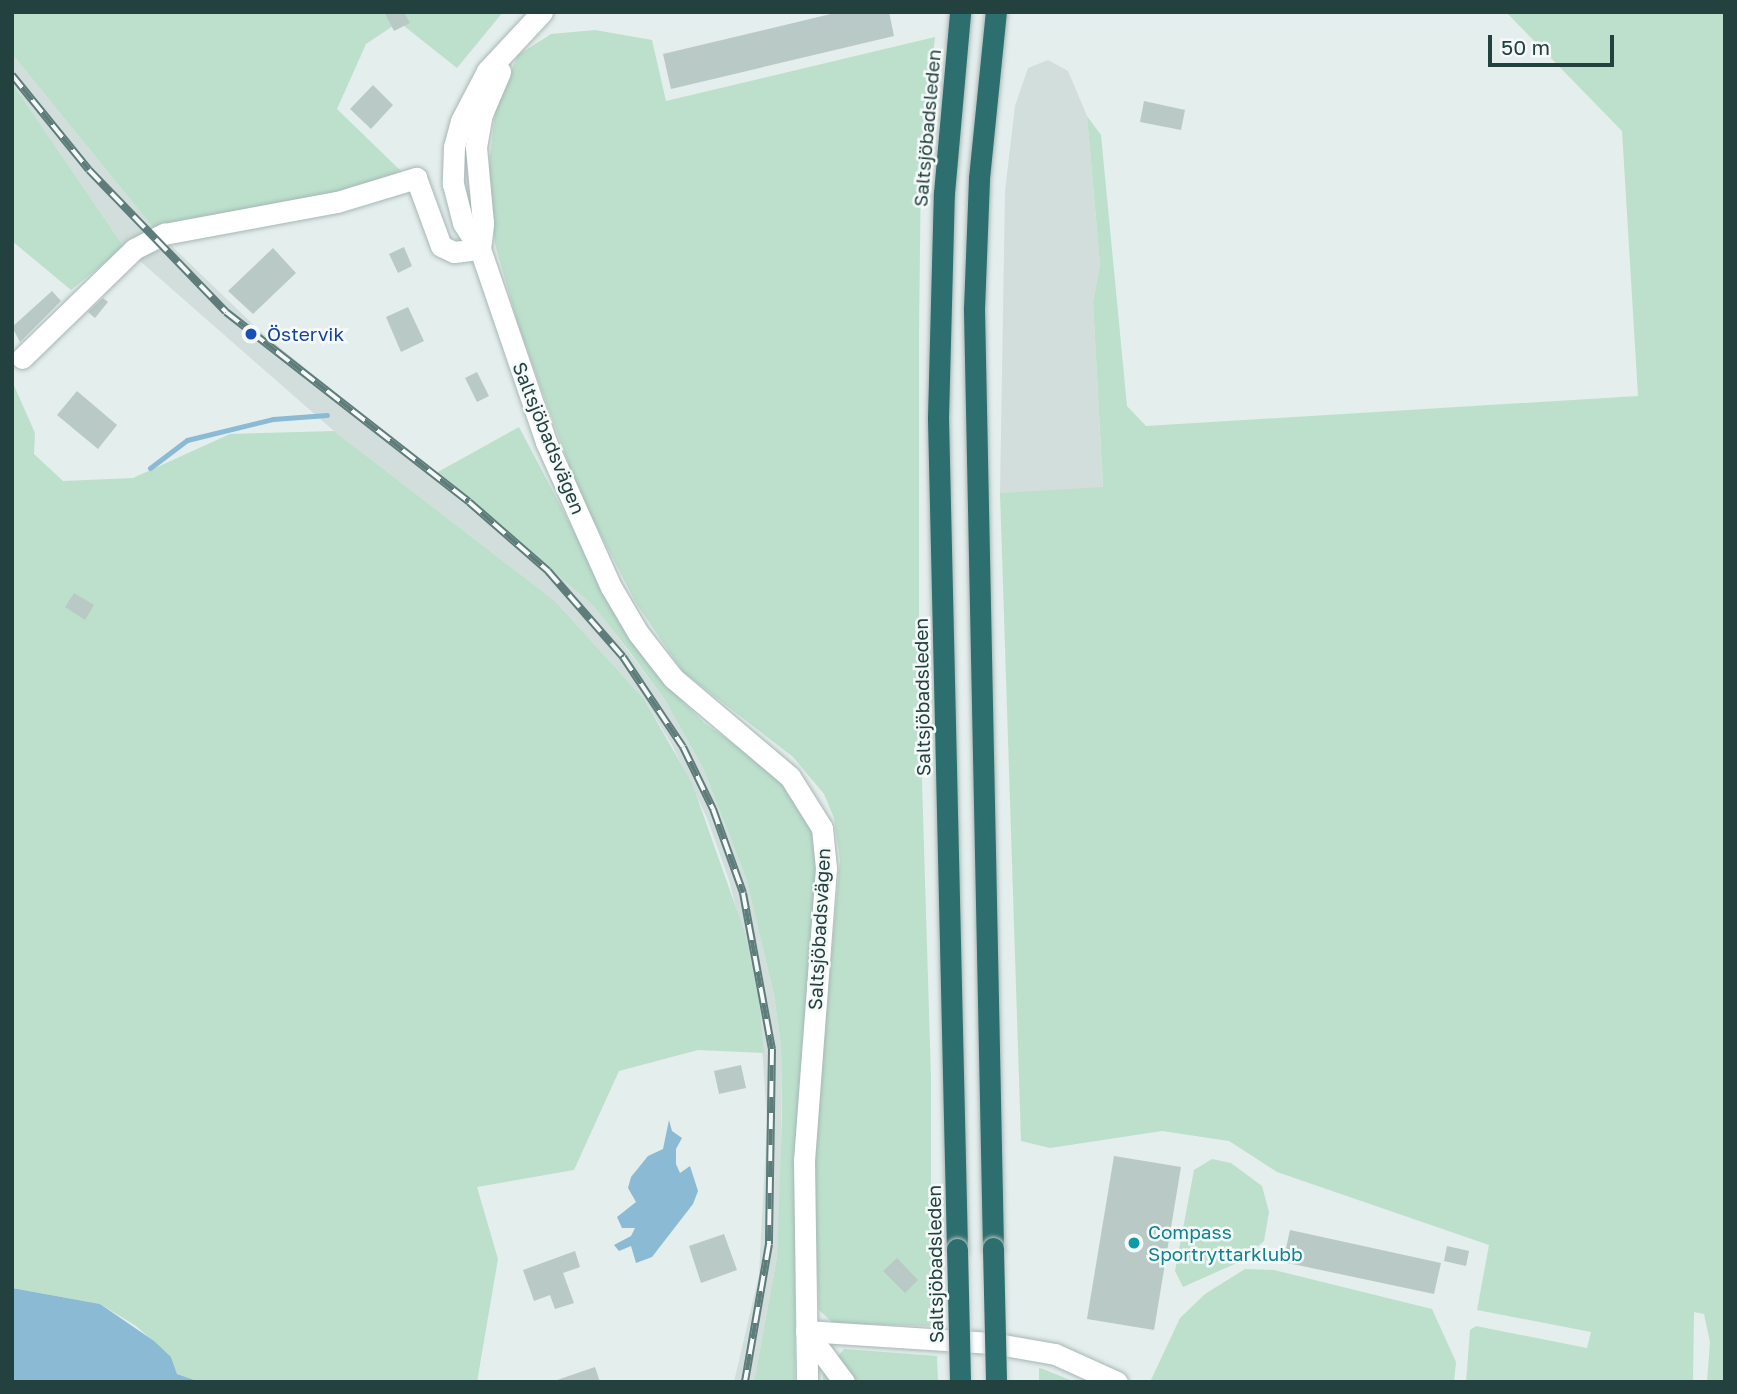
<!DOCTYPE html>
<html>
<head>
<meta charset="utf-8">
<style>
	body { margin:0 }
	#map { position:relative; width:1737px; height:1394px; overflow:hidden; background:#e4eeec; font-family:"Golos Text",sans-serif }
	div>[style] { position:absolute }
	.built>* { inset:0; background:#d2dedb }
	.green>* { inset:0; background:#bde0cd }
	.water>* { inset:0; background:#8bbad4 }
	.stream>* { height:5px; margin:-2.5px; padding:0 2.5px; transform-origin:2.5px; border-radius:2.5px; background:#8bbad4 }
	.building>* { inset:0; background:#b9c9c6 }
	.roads { filter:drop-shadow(0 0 2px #a6b7b5) drop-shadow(0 0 2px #a6b7b5) }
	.minor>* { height:21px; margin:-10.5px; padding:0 10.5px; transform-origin:10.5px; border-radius:10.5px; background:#fff }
	.tertiary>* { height:21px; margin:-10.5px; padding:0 10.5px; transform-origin:10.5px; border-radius:10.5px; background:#fff }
	.motorway>* { height:21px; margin:-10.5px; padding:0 10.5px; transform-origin:10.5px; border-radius:10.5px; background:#2d6e6e }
	.rail>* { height:8px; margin-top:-4px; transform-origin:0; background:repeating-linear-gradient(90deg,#f5faf9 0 16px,#5d7c7a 0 32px); box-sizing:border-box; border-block:2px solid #5d7c7a }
	.bridges { filter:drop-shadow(0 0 2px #c1cac9) drop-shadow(0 0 2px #c1cac9) }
	.motorway-bridge>* { height:21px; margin:-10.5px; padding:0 10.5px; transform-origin:10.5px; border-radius:10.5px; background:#2d6e6e }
	.dots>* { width:19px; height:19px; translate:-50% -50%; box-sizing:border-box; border:4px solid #f5faf9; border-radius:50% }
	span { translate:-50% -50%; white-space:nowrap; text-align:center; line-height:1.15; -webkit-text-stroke:5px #f5faf9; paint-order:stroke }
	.street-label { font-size:19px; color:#23413f }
	.transit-label { font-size:19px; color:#164399 }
	.left { translate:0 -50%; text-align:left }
	.culture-label { font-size:19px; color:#0d838f }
	.frame { position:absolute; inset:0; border:14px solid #23413f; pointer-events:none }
	.scale { position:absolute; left:1488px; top:35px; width:126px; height:32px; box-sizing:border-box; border:4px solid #23413f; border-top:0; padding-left:9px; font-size:21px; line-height:24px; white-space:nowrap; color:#23413f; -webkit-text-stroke:5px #f5faf9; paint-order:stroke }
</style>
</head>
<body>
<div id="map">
	<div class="built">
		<i style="clip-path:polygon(12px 54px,156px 231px,261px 332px,592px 603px,665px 700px,703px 768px,746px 878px,774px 995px,781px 1046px,782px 1192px,777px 1257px,754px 1382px,734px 1382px,759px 1275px,767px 1122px,759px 1000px,729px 880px,707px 818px,672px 745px,644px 699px,555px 601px,334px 431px,124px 247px,12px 83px)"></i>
		<i style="clip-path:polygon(1048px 60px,1068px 71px,1087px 116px,1100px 265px,1093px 302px,1103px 488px,1000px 493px,1005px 191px,1015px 106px,1028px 68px)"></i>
	</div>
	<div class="green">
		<i style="clip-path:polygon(12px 12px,503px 12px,457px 68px,399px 22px,366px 44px,337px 109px,404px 174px,363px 188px,156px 231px,12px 54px)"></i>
		<i style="clip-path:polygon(1506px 12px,1725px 12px,1725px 1382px,1707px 1382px,1710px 1342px,1704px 1314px,1694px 1312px,1693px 1382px,1466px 1382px,1470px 1330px,1476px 1326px,1587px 1348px,1591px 1332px,1477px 1310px,1489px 1245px,1277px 1172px,1229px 1141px,1162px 1131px,1050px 1148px,1021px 1141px,1000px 493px,1103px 487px,1093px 302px,1100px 265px,1087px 116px,1101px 135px,1127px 406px,1146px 426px,1638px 396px,1622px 131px)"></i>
		<i style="clip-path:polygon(595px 30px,652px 40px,666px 101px,935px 37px,921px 163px,919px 333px,919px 682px,931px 1078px,931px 1326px,833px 1323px,819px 1310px,813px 1159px,840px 860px,834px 818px,824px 794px,793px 757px,683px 672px,636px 603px,578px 490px,518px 324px,496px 248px,486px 191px,496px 105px,518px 55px,551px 34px)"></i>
		<i style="clip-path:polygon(12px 83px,124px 247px,71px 290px,12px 241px)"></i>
		<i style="clip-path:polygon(12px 381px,35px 433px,34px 454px,63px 481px,133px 478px,230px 434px,334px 431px,555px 601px,644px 699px,692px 783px,745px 933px,759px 1000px,764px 1053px,698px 1050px,619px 1071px,574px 1170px,477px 1187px,498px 1259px,477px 1382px,200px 1382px,177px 1374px,171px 1357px,136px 1326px,100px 1304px,12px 1288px)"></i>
		<i style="clip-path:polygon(519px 427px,626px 630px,666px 684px,704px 723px,762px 763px,801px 802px,814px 832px,819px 860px,795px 1192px,795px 1382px,754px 1382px,777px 1257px,782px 1120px,781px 1046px,774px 995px,746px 878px,703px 768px,665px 700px,629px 651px,592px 604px,436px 473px)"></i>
		<i style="clip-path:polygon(1212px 1159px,1231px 1163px,1262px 1186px,1269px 1212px,1264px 1241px,1239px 1262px,1183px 1287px,1175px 1271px,1194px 1170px)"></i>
		<i style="clip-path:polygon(1245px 1269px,1274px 1270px,1432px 1309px,1456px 1362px,1454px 1382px,1150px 1382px,1180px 1318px,1205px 1294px)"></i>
		<i style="clip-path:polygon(844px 1349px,937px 1356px,938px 1382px,823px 1382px,823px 1374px)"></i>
		<i style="clip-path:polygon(1039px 1368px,1043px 1369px,1075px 1382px,1039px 1382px)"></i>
	</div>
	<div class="water">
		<i style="clip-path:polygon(669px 1120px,672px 1131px,682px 1138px,676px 1149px,676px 1164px,680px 1173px,690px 1166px,698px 1191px,693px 1204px,652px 1257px,636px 1263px,631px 1246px,619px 1251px,614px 1245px,631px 1236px,635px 1228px,622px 1228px,617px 1217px,636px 1202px,628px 1188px,631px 1177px,648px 1156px,663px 1149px)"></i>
		<i style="clip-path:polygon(12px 1288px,100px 1304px,154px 1341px,171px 1357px,177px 1374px,200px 1382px,12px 1382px)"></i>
	</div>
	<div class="stream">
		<i style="left:150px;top:468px;width:46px;rotate:-37.1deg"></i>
		<i style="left:187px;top:440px;width:89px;rotate:-13.7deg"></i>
		<i style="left:273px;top:419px;width:54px;rotate:-4.2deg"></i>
	</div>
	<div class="building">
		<i style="clip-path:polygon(384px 12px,404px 12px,410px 23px,394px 31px)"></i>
		<i style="clip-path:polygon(839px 12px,889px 12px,894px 36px,671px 89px,663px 54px)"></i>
		<i style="clip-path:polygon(373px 85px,393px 105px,371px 129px,350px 109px)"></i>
		<i style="clip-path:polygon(1144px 101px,1185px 110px,1181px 130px,1140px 122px)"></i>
		<i style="clip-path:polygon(404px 247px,412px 266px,398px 273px,389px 254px)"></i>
		<i style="clip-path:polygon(273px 248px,296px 273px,253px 314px,228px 291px)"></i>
		<i style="clip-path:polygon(52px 291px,61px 301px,20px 342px,12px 327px)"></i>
		<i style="clip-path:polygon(103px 298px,108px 302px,95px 318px,88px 312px)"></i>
		<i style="clip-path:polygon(408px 307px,424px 341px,401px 352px,386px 317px)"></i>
		<i style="clip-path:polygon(477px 372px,489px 396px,477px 402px,465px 378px)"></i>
		<i style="clip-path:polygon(77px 391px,117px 425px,98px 449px,57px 415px)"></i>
		<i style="clip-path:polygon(74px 593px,94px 605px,85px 620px,65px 607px)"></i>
		<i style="clip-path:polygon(741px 1065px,746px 1088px,719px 1094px,714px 1071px)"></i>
		<i style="clip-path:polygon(1114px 1156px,1181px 1167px,1154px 1330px,1087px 1319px)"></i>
		<i style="clip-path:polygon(1290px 1230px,1441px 1263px,1434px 1294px,1283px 1262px)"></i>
		<i style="clip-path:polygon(724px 1234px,737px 1270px,701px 1283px,689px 1246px)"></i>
		<i style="clip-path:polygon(1447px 1246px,1469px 1251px,1466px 1266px,1444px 1261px)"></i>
		<i style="clip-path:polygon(575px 1251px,580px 1267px,563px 1273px,574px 1303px,555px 1309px,550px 1295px,534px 1301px,523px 1270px)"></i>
		<i style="clip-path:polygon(897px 1258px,918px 1280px,905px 1293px,883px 1271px)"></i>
		<i style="clip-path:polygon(595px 1367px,600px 1382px,558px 1382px,557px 1380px)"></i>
	</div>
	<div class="roads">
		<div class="minor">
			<i style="left:22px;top:358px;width:156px;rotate:-44.2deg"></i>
			<i style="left:134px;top:249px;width:34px;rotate:-27deg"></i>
			<i style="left:164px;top:234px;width:176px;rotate:-10.5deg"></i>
			<i style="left:337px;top:202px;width:83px;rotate:-16.9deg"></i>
			<i style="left:416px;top:178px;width:72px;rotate:69.8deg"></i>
			<i style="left:441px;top:246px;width:14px;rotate:25deg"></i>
			<i style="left:454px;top:252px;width:26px;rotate:-7deg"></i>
			<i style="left:806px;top:1331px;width:186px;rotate:3.7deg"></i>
			<i style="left:992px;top:1343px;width:64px;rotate:9.9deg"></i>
			<i style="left:1055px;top:1354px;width:68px;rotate:24.3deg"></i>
			<i style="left:806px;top:1331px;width:64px;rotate:53.3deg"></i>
		</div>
		<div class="tertiary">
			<i style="left:542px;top:12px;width:81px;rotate:133deg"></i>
			<i style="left:487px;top:71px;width:56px;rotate:117.5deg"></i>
			<i style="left:461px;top:121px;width:27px;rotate:105deg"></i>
			<i style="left:454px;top:147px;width:37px;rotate:92deg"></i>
			<i style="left:453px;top:184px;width:40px;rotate:75.6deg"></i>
			<i style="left:463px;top:223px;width:31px;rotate:57deg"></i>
			<i style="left:480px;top:249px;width:204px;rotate:71.1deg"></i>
			<i style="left:546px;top:442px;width:159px;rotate:65.9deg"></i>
			<i style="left:611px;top:587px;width:53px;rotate:59.6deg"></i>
			<i style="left:638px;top:633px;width:57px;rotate:52.1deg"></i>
			<i style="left:673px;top:678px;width:153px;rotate:40.2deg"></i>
			<i style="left:790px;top:777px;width:60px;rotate:57.9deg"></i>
			<i style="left:822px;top:828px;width:40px;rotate:84.3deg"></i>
			<i style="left:826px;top:868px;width:293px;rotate:94.3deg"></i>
			<i style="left:804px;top:1160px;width:222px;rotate:89.2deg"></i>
			<i style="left:480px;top:249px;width:26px;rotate:-83deg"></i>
			<i style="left:483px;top:223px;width:76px;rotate:-95.3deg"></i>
			<i style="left:476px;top:147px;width:34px;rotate:-80deg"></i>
			<i style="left:482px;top:114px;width:46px;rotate:-66.8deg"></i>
		</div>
		<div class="motorway">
			<i style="left:993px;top:1248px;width:939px;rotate:-91.16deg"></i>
			<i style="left:974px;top:309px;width:131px;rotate:-87.8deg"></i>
			<i style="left:979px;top:178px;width:167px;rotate:-84.2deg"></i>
			<i style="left:957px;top:1249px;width:831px;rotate:-91.31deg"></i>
			<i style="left:938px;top:418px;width:225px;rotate:-88.5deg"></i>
			<i style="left:944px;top:193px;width:182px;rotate:-84.9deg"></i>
		</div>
	</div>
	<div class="rail">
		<i style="left:12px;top:75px;width:122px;rotate:51deg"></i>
		<i style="left:89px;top:170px;width:197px;rotate:46deg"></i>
		<i style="left:226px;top:312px;width:308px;rotate:38deg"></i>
		<i style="left:469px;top:502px;width:105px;rotate:41.1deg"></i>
		<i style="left:548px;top:571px;width:114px;rotate:48.9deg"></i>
		<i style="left:623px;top:657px;width:108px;rotate:56.3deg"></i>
		<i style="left:683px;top:747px;width:69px;rotate:64.2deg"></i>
		<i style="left:713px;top:809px;width:89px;rotate:70.3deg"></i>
		<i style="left:743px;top:893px;width:159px;rotate:79.5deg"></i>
		<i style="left:772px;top:1049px;width:195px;rotate:90.9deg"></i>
		<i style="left:769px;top:1244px;width:140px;rotate:99.9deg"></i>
	</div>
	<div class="bridges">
		<div class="motorway-bridge">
			<i style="left:993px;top:1248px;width:134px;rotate:88.7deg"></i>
			<i style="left:957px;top:1249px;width:133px;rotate:88.7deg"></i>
		</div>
	</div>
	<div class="dots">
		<i style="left:251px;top:334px;background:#1a4fb4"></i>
		<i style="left:1134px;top:1243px;background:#0f9aa8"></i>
	</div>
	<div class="street-label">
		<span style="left:927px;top:128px;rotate:-85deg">Saltsjöbadsleden</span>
		<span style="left:549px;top:438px;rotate:68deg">Saltsjöbadsvägen</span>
		<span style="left:922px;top:697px;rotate:-91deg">Saltsjöbadsleden</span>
		<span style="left:819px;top:929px;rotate:-87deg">Saltsjöbadsvägen</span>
		<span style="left:935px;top:1264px;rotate:-91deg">Saltsjöbadsleden</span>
	</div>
	<div class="transit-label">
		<span class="left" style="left:267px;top:334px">Östervik</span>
	</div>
	<div class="culture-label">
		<span class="left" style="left:1148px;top:1243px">Compass<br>Sportryttarklubb</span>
	</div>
	<div class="frame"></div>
	<div class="scale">50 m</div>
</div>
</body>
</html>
